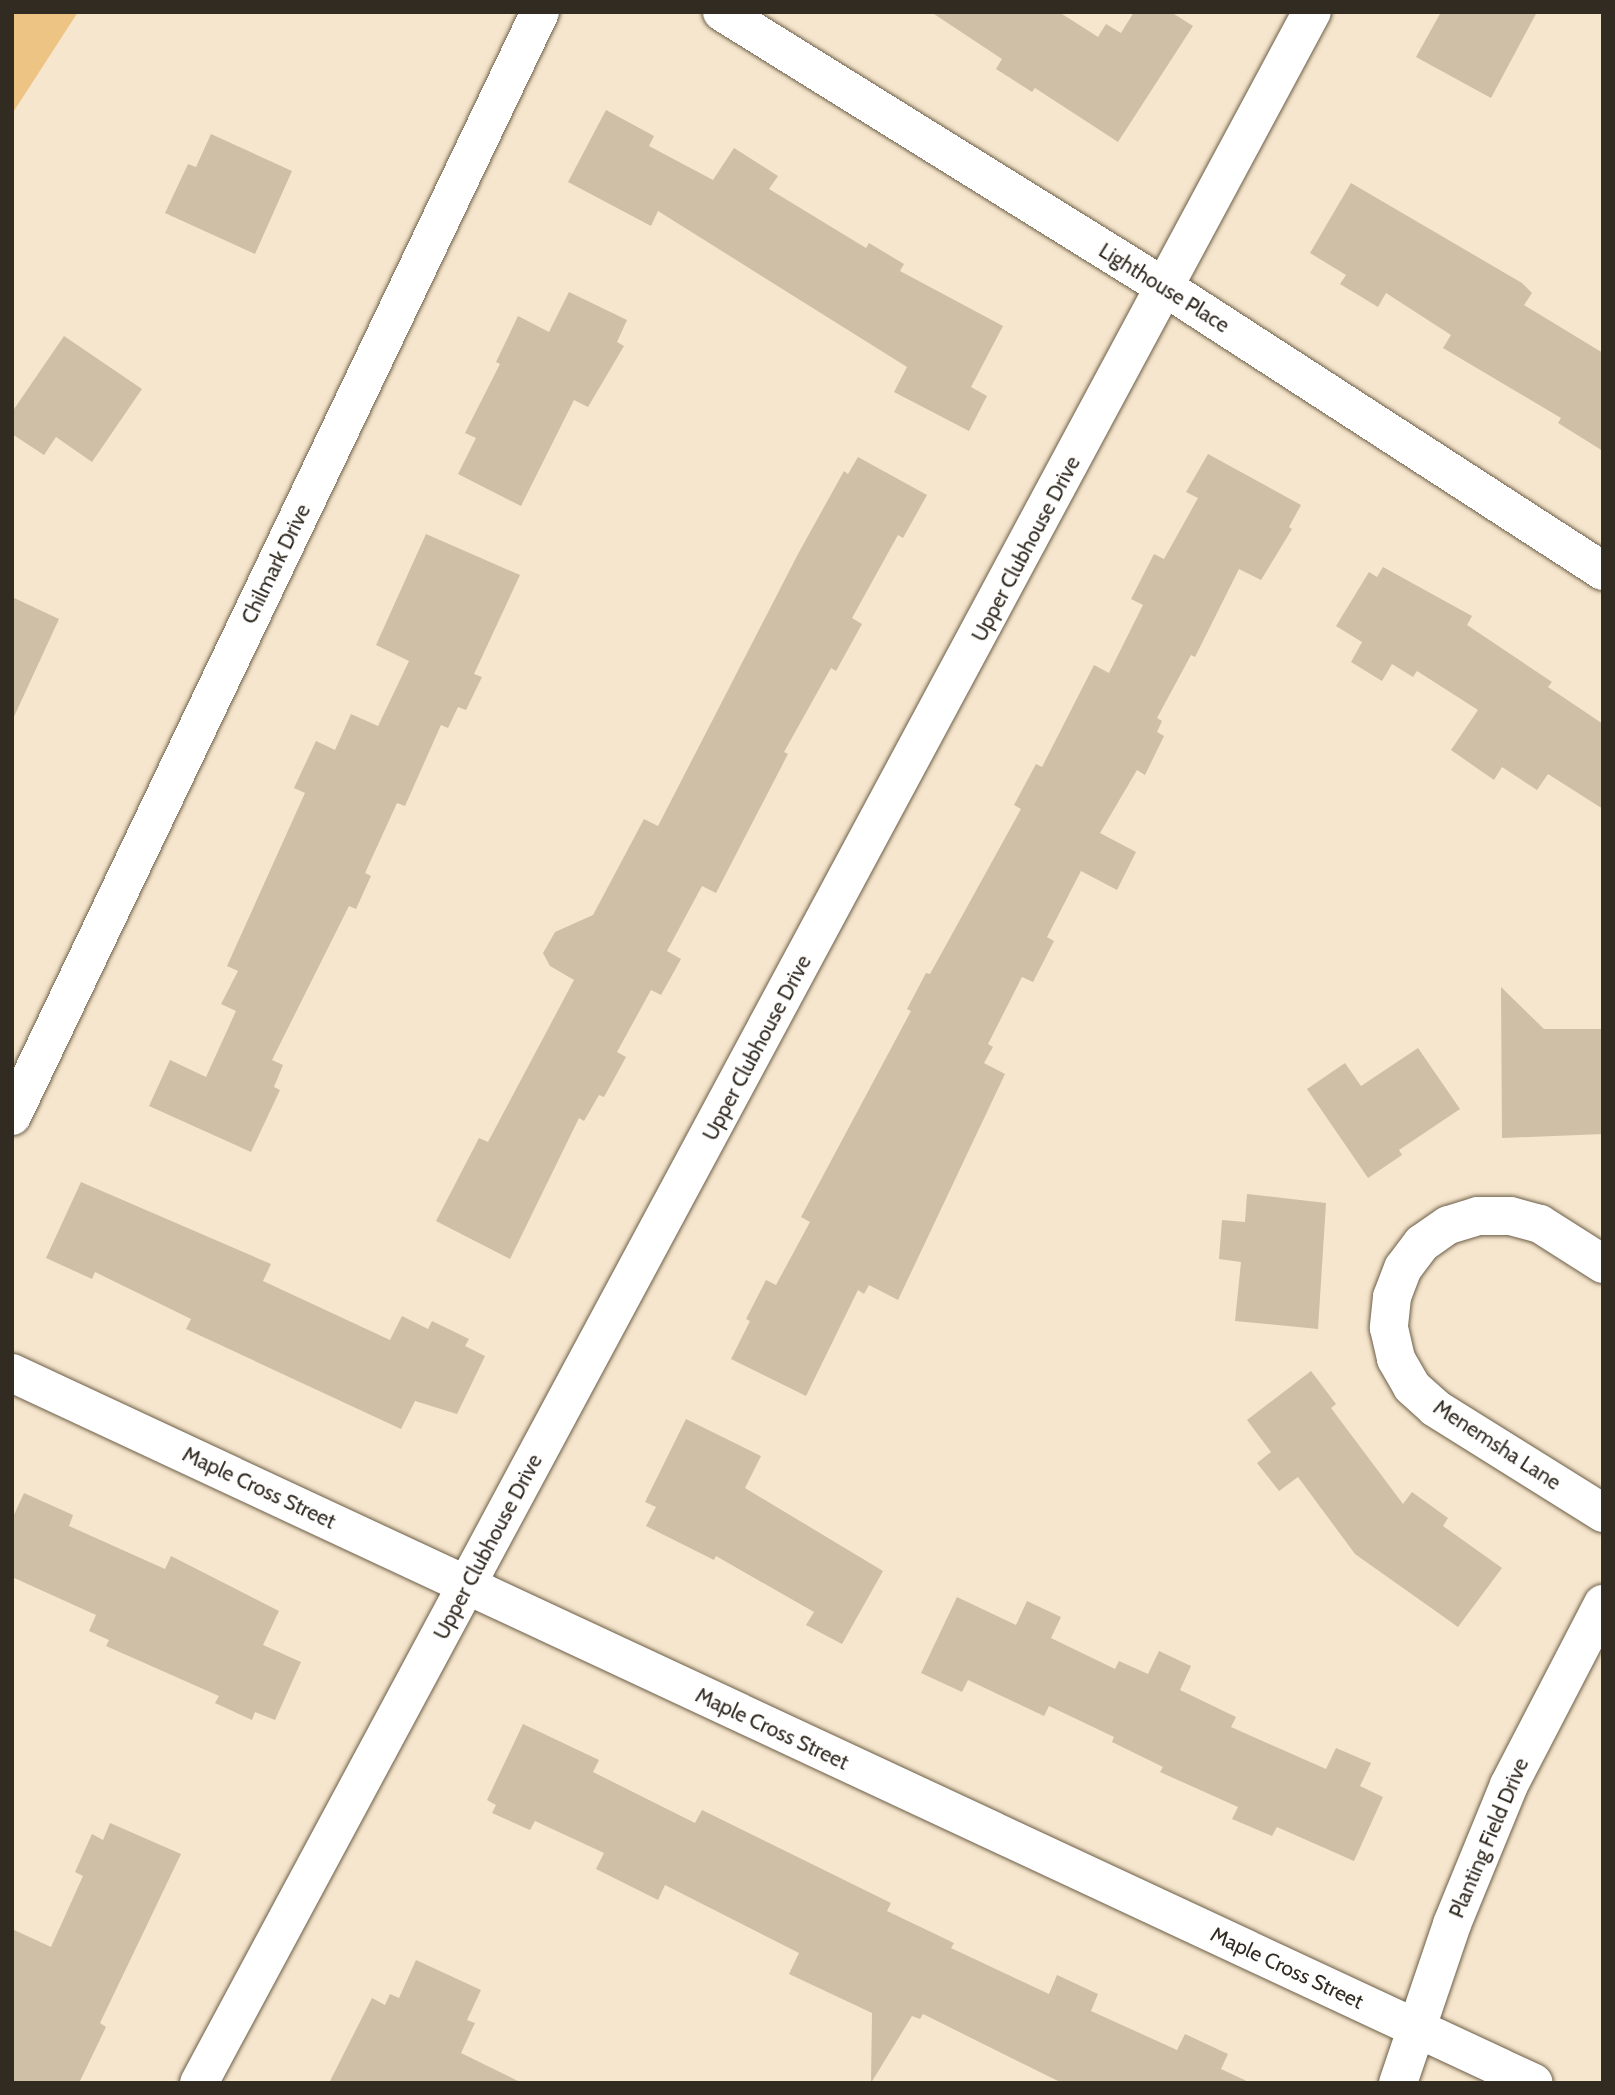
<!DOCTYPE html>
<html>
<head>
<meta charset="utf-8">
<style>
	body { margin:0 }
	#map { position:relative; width:1615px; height:2095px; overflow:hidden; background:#f6e6cd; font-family:Cabin,sans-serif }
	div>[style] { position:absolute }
	.green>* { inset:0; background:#eec484 }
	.building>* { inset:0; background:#cfbfa7 }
	.roads { filter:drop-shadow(0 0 2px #6c5e48) drop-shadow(0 0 2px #6c5e48) }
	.street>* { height:38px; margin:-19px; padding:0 19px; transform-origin:19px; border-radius:19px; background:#fff }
	.secondary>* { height:38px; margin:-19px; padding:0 19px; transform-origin:19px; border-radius:19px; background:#fff }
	span { translate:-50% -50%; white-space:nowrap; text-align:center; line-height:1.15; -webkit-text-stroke:7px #fff; paint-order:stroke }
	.street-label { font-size:21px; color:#322b22 }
	.frame { position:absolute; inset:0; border:14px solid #322b22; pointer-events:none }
</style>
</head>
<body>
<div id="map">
	<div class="green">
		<i style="clip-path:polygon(12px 12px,78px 12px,12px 114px)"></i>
	</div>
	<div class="building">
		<i style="clip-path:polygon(931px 12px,1059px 12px,1098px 37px,1106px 24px,1121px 33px,1134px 12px,1171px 12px,1193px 26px,1118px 142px,1035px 88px,1032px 92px,996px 69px,1002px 59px)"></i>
		<i style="clip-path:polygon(1441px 12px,1537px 12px,1491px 98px,1416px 57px)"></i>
		<i style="clip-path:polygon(606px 110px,654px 136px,649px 146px,713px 180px,734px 148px,778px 176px,769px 189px,866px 248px,869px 243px,904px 264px,900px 271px,1003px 326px,971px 387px,987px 396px,969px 431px,894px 392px,907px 367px,658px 211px,651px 226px,568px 182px)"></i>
		<i style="clip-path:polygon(211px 134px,292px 171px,255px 254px,165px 213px,188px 164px,196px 167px)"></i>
		<i style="clip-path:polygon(1351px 183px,1522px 283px,1532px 293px,1524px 305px,1603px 353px,1603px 451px,1558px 423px,1561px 418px,1443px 348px,1451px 335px,1386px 293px,1378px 307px,1340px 284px,1346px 275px,1310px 253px)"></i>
		<i style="clip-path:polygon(569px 292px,627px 320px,617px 342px,624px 346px,588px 407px,574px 400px,521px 506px,458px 474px,476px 438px,465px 433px,500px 364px,496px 362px,518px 316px,549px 332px)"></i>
		<i style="clip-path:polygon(64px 336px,142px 389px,92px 462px,56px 437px,44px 455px,12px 434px,12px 412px)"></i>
		<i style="clip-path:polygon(1208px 454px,1301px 505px,1289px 527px,1292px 529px,1261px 580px,1239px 569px,1195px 657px,1191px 655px,1157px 718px,1162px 721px,1157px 732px,1164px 736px,1145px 775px,1137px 770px,1100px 833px,1136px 852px,1117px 890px,1081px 871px,1047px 937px,1054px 941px,1033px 982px,1022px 977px,988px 1044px,993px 1047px,984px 1063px,1005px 1074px,898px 1300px,869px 1285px,864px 1294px,858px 1290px,806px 1396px,731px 1359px,750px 1321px,746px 1319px,766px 1280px,776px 1285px,810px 1222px,801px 1217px,911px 1011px,907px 1009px,926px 973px,930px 974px,1021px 809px,1014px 805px,1036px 764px,1042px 767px,1094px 665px,1109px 673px,1143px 605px,1131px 599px,1154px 554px,1164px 559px,1198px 498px,1186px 492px)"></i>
		<i style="clip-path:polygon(858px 457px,927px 495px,903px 538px,898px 535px,852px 618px,862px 624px,836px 671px,831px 668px,784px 752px,788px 754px,716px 893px,702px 886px,667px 951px,681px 959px,661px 995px,651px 990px,617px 1052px,626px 1057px,604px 1097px,599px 1095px,584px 1121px,579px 1118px,510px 1259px,436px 1221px,479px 1138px,488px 1142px,574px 980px,550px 966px,543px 953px,555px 932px,593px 915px,644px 819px,658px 826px,798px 554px,844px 471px,848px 474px)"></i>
		<i style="clip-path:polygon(426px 534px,520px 575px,474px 674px,482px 677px,466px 710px,458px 707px,448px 728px,441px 725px,405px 806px,397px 803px,365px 873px,371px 876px,356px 909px,349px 906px,272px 1060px,283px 1065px,274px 1087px,280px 1090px,251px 1152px,149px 1106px,170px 1060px,206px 1077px,236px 1011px,221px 1004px,238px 971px,227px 966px,305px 793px,294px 788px,316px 741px,335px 750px,351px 714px,378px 726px,409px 661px,376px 645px)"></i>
		<i style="clip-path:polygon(1383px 567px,1472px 616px,1467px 625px,1552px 682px,1548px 687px,1603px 724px,1603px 809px,1548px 774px,1537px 790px,1502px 767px,1494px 780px,1451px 750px,1478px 710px,1417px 671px,1413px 677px,1392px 664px,1382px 681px,1351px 662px,1362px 642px,1336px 626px,1369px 572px,1377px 577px)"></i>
		<i style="clip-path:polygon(12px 597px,59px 619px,12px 721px)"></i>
		<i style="clip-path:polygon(1501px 987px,1544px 1029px,1603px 1029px,1603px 1134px,1502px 1138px)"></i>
		<i style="clip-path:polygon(1418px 1048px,1460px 1109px,1399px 1150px,1402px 1155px,1368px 1178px,1307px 1089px,1345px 1063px,1361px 1086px)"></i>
		<i style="clip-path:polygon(81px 1182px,271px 1264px,263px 1281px,390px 1340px,402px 1316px,428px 1329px,432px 1321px,469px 1339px,465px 1346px,485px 1356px,457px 1414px,415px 1401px,401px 1429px,186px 1329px,191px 1319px,95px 1272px,92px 1279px,46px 1258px)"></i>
		<i style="clip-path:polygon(1247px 1194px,1326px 1203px,1318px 1329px,1235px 1321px,1241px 1262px,1219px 1259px,1222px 1220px,1245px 1222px)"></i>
		<i style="clip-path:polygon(1311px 1371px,1336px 1404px,1331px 1408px,1403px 1504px,1412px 1492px,1448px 1518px,1443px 1526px,1502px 1568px,1458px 1627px,1355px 1554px,1298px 1477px,1279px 1491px,1257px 1463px,1271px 1452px,1247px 1420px)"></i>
		<i style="clip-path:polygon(686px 1419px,761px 1456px,745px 1488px,883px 1571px,842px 1644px,806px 1625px,814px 1612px,716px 1556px,714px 1560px,646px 1526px,656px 1507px,645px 1502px)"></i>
		<i style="clip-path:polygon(24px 1493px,73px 1515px,69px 1526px,165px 1569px,171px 1556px,279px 1611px,263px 1645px,301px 1662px,275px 1720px,255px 1712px,252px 1720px,215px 1703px,219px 1696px,106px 1646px,109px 1640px,89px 1631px,96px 1615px,12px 1577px,12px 1519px)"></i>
		<i style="clip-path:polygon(957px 1597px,1016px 1625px,1027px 1601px,1061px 1617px,1051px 1638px,1115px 1669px,1119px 1661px,1148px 1674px,1159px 1651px,1191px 1666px,1180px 1690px,1236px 1717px,1231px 1727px,1326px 1769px,1336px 1748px,1371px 1763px,1360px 1786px,1383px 1797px,1354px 1861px,1277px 1827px,1272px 1836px,1232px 1819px,1238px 1807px,1160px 1772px,1163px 1767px,1112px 1742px,1114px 1737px,1049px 1706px,1044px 1716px,968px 1680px,962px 1692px,921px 1673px)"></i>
		<i style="clip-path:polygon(523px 1724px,599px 1760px,593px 1772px,695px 1823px,702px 1810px,891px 1903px,887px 1911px,954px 1943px,951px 1948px,1049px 1994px,1057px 1975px,1098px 1994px,1091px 2011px,1177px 2050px,1185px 2034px,1228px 2054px,1221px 2069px,1251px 2083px,1062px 2083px,923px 2014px,920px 2019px,912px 2016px,871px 2083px,872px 2013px,789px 1974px,799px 1953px,665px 1885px,658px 1900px,596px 1869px,604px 1853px,535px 1821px,530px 1830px,492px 1813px,496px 1805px,487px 1800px)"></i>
		<i style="clip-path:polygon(110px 1823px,181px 1854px,100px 2023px,106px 2027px,79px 2083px,12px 2083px,12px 1929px,51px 1947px,83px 1876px,75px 1872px,92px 1834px,103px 1840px)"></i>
		<i style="clip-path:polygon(416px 1960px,481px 1990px,467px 2020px,475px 2023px,461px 2053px,522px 2083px,329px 2083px,372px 1998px,385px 2005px,390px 1994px,399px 1998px)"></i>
	</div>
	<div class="roads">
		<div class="street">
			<i style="left:722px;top:12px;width:523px;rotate:31.87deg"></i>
			<i style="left:1166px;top:288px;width:521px;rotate:32.93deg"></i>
			<i style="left:12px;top:1116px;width:1224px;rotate:-64.44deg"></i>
			<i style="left:1603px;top:1264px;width:75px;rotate:-147.6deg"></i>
			<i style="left:1540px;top:1224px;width:31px;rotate:-165deg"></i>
			<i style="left:1510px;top:1216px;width:32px;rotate:180deg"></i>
			<i style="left:1478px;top:1216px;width:31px;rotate:163deg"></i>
			<i style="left:1448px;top:1225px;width:32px;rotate:145deg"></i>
			<i style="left:1422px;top:1243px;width:31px;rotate:127deg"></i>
			<i style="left:1403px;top:1268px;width:31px;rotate:111deg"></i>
			<i style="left:1392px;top:1297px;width:31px;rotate:96deg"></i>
			<i style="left:1389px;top:1328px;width:32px;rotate:77deg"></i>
			<i style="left:1396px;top:1359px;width:32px;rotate:60deg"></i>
			<i style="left:1412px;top:1387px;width:31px;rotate:42deg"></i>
			<i style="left:1435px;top:1408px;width:198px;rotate:32deg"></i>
			<i style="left:12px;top:1373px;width:1679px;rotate:25.01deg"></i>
			<i style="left:199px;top:2083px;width:2351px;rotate:-61.75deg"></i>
		</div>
		<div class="secondary">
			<i style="left:1398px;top:2083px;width:168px;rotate:-71.2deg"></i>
			<i style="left:1452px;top:1924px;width:150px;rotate:-67.7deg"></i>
			<i style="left:1509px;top:1785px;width:204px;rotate:-62.6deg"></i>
		</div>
	</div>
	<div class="street-label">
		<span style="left:1164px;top:288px;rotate:32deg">Lighthouse Place</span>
		<span style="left:1026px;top:549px;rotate:-62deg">Upper Clubhouse Drive</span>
		<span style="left:276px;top:564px;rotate:-64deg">Chilmark Drive</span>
		<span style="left:757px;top:1048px;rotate:-62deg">Upper Clubhouse Drive</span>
		<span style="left:1497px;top:1445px;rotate:33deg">Menemsha Lane</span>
		<span style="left:259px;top:1488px;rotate:25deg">Maple Cross Street</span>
		<span style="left:488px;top:1547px;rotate:-62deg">Upper Clubhouse Drive</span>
		<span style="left:772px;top:1729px;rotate:25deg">Maple Cross Street</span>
		<span style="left:1489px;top:1838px;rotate:-67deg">Planting Field Drive</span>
		<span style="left:1287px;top:1968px;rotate:25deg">Maple Cross Street</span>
	</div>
	<div class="frame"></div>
</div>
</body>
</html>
